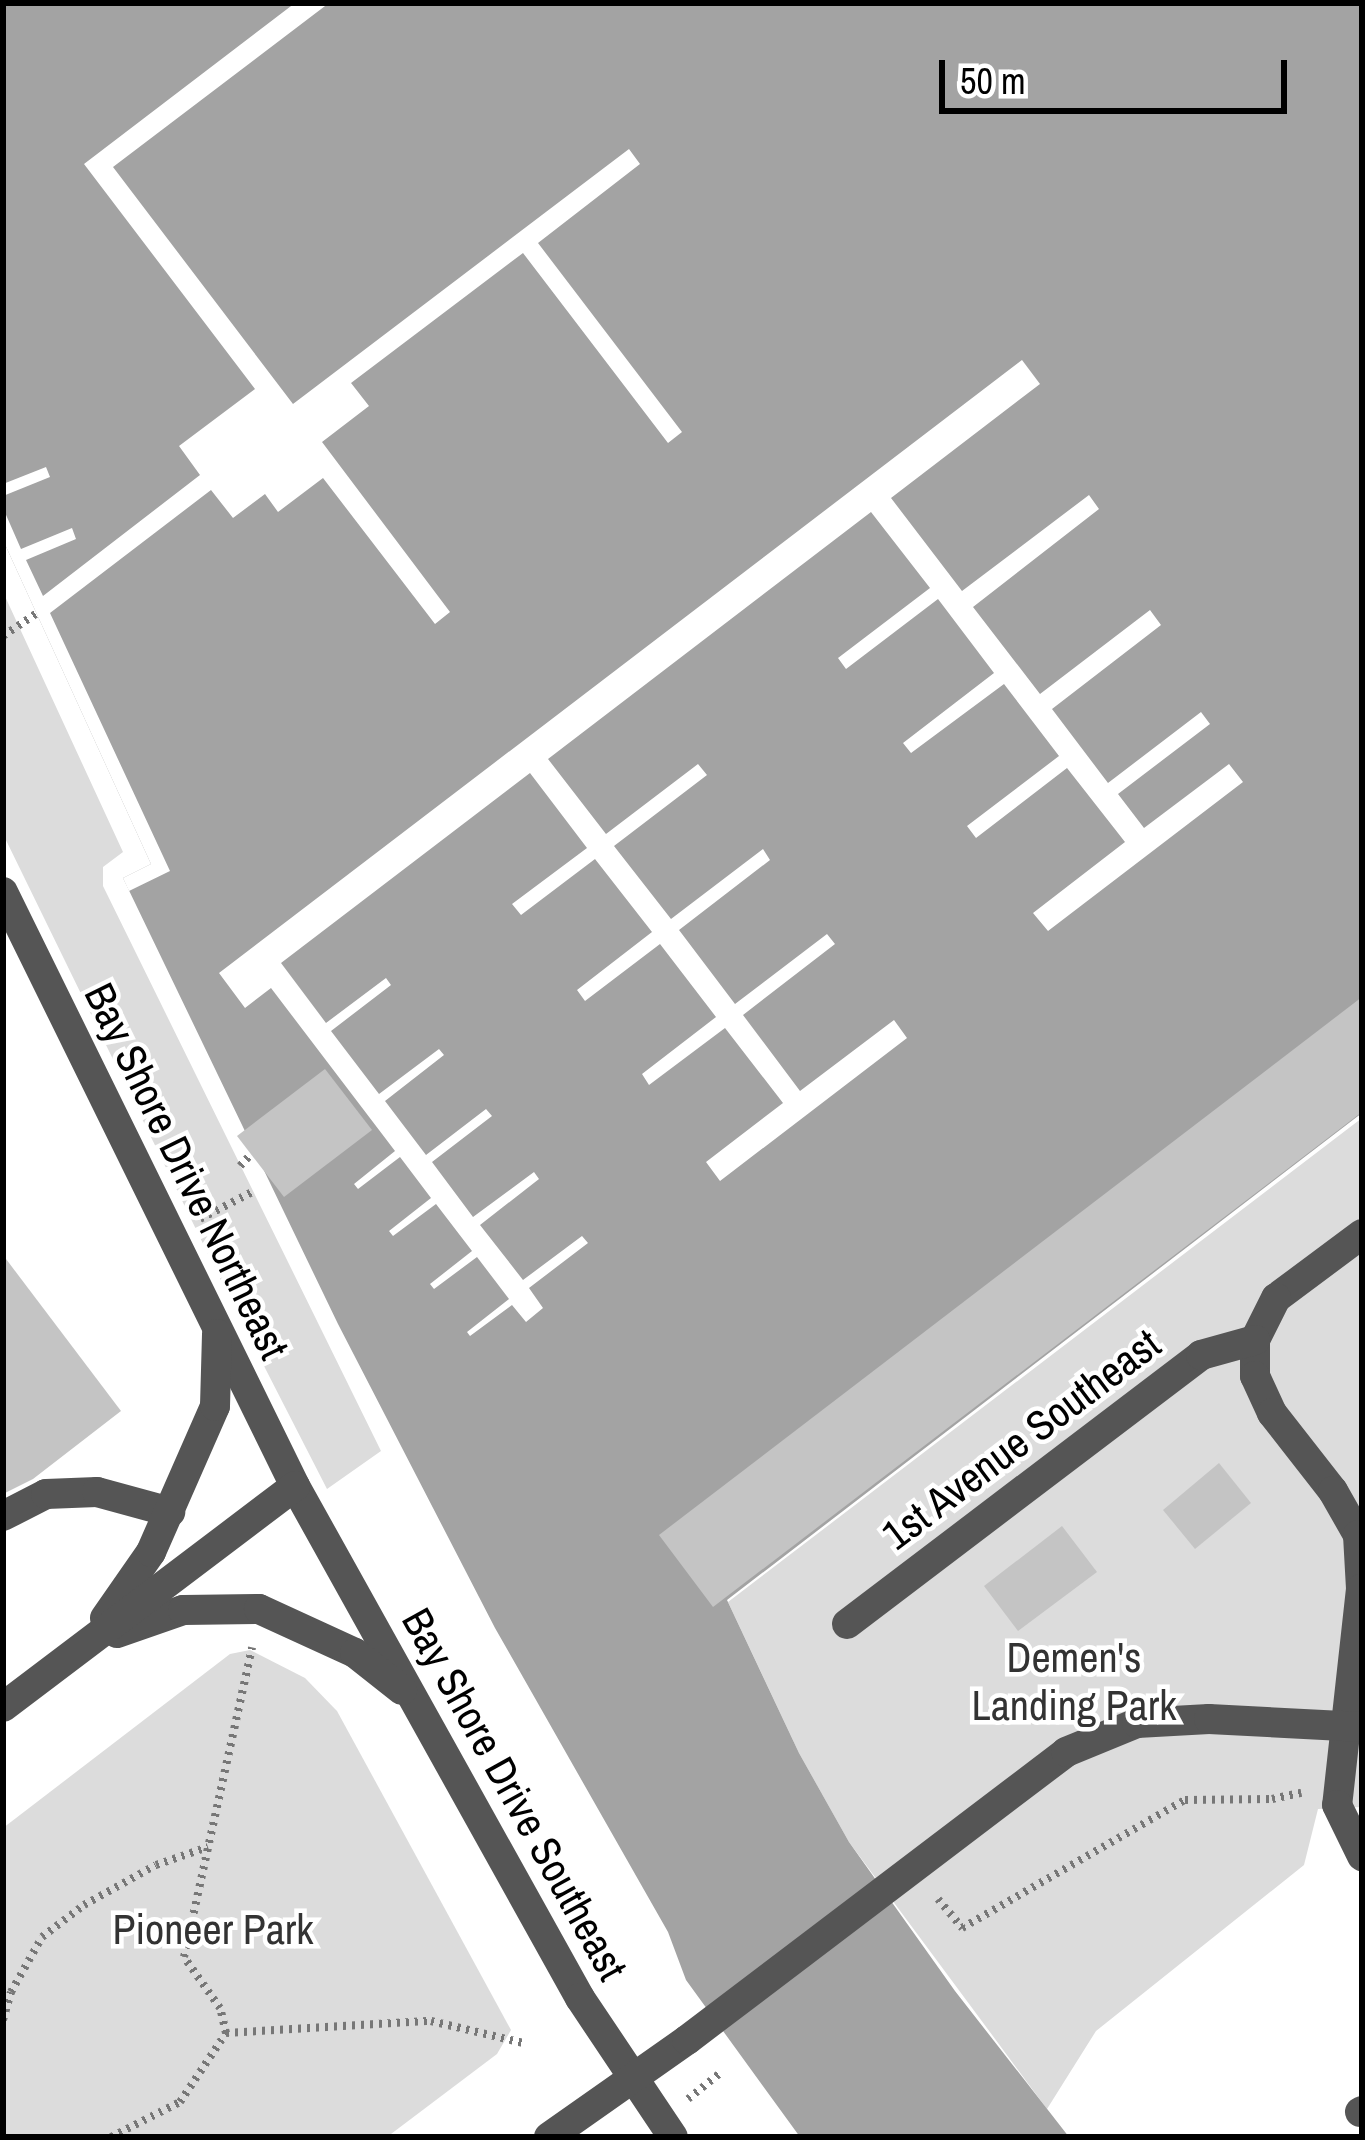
<!DOCTYPE html>
<html>
<head>
<meta charset="utf-8">
<style>
	body { margin:0 }
	#map { position:relative; width:1365px; height:2140px; overflow:hidden; background:#fff; font-family:"Archivo Narrow",sans-serif }
	div>[style] { position:absolute }
	.green>* { inset:0; background:#dcdcdc }
	.water>* { inset:0; background:#a3a3a3 }
	.pier>* { inset:0; background:#fff }
	.building>* { inset:0; background:#c4c4c4 }
	.path>* { height:8px; margin-top:-4px; transform-origin:0; background:repeating-linear-gradient(90deg,#777 0 3px,transparent 0 9px) }
	.minor>* { height:30px; margin:-15px; padding:0 15px; transform-origin:15px; border-radius:15px; background:#555 }
	span { translate:-50% -50%; white-space:nowrap; text-align:center; line-height:1.15; -webkit-text-stroke:9px #fff; paint-order:stroke }
	.street-label { font-size:42px; color:#000 }
	.park-label { font-size:42px; color:#333 }
	.frame { position:absolute; inset:0; border:6px solid #000; pointer-events:none }
	.scale { position:absolute; left:939px; top:60px; width:348px; height:54px; box-sizing:border-box; border:6px solid #000; border-top:0; padding-left:15px; font-size:36px; line-height:42px; white-space:nowrap; color:#000; -webkit-text-stroke:9px #fff; paint-order:stroke }
</style>
</head>
<body>
<div id="map">
	<div class="green">
		<i style="clip-path:polygon(3px 592px,123px 852px,103px 867px,103px 886px,381px 1451px,327px 1489px,243px 1325px,244px 1307px,233px 1305px,3px 834px)"></i>
		<i style="clip-path:polygon(1362px 1118px,1362px 1807px,1318px 1809px,1304px 1865px,1096px 2031px,1047px 2109px,849px 1842px,799px 1753px,728px 1602px)"></i>
		<i style="clip-path:polygon(250px 1650px,305px 1678px,337px 1711px,511px 2030px,497px 2054px,387px 2137px,3px 2137px,3px 1828px,230px 1654px)"></i>
	</div>
	<div class="water">
		<i style="clip-path:polygon(3px 3px,1362px 3px,1362px 1113px,727px 1600px,799px 1753px,849px 1842px,955px 1991px,1069px 2137px,800px 2137px,686px 1980px,668px 1932px,495px 1628px,338px 1324px,123px 878px,151px 864px,3px 540px)"></i>
	</div>
	<div class="pier">
		<i style="clip-path:polygon(295px 3px,329px 3px,113px 167px,293px 404px,629px 149px,640px 164px,538px 243px,682px 432px,668px 443px,523px 253px,351px 383px,369px 406px,322px 442px,450px 612px,435px 624px,323px 478px,278px 512px,265px 494px,233px 518px,211px 490px,50px 613px,170px 871px,129px 891px,123px 878px,151px 864px,3px 540px,3px 508px,21px 549px,72px 528px,76px 539px,26px 560px,43px 596px,200px 475px,179px 446px,255px 389px,84px 164px)"></i>
		<i style="clip-path:polygon(1022px 360px,1040px 384px,891px 498px,962px 591px,1089px 495px,1099px 509px,973px 607px,1040px 694px,1150px 610px,1161px 625px,1052px 709px,1108px 783px,1201px 712px,1210px 724px,1118px 794px,1144px 828px,1229px 764px,1243px 782px,1048px 931px,1033px 913px,1125px 842px,1067px 768px,976px 838px,967px 826px,1059px 756px,1004px 684px,911px 753px,903px 743px,994px 673px,938px 599px,846px 669px,838px 658px,930px 588px,871px 512px,548px 759px,606px 834px,698px 764px,707px 775px,614px 846px,671px 919px,763px 849px,770px 860px,679px 930px,735px 1004px,827px 934px,835px 944px,743px 1015px,800px 1091px,894px 1020px,907px 1038px,720px 1181px,706px 1162px,783px 1103px,725px 1028px,649px 1085px,642px 1074px,716px 1017px,660px 944px,585px 1001px,577px 990px,652px 932px,595px 859px,521px 915px,512px 904px,587px 848px,530px 773px,281px 963px,326px 1023px,386px 978px,391px 985px,331px 1031px,379px 1094px,439px 1049px,444px 1055px,385px 1101px,426px 1155px,486px 1109px,492px 1116px,432px 1162px,473px 1217px,534px 1172px,539px 1179px,480px 1225px,523px 1280px,582px 1236px,588px 1243px,529px 1288px,543px 1308px,526px 1322px,512px 1305px,470px 1336px,467px 1332px,509px 1299px,477px 1257px,434px 1289px,430px 1284px,472px 1251px,436px 1204px,393px 1236px,389px 1231px,431px 1198px,400px 1157px,358px 1189px,354px 1184px,395px 1151px,271px 988px,245px 1008px,219px 973px)"></i>
		<i style="clip-path:polygon(46px 467px,50px 477px,3px 496px,3px 484px)"></i>
	</div>
	<div class="building">
		<i style="clip-path:polygon(1362px 997px,1362px 1112px,713px 1607px,659px 1535px)"></i>
		<i style="clip-path:polygon(325px 1069px,372px 1130px,284px 1197px,237px 1136px)"></i>
		<i style="clip-path:polygon(3px 1255px,121px 1411px,33px 1479px,3px 1494px)"></i>
		<i style="clip-path:polygon(1219px 1463px,1251px 1503px,1195px 1549px,1163px 1510px)"></i>
		<i style="clip-path:polygon(1062px 1526px,1097px 1572px,1018px 1631px,984px 1586px)"></i>
	</div>
	<div class="path">
		<i style="left:3px;top:636px;width:40px;rotate:-34deg"></i>
		<i style="left:240px;top:1166px;width:16px;rotate:-47deg"></i>
		<i style="left:200px;top:1219px;width:59px;rotate:-27.4deg"></i>
		<i style="left:938px;top:1899px;width:38px;rotate:50deg"></i>
		<i style="left:962px;top:1928px;width:257px;rotate:-29.9deg"></i>
		<i style="left:1185px;top:1800px;width:87px;rotate:-0.7deg"></i>
		<i style="left:1272px;top:1799px;width:30px;rotate:-12deg"></i>
		<i style="left:3px;top:2020px;width:29px;rotate:-74deg"></i>
		<i style="left:11px;top:1992px;width:63px;rotate:-60.6deg"></i>
		<i style="left:42px;top:1937px;width:53px;rotate:-37.3deg"></i>
		<i style="left:84px;top:1905px;width:82px;rotate:-29.1deg"></i>
		<i style="left:156px;top:1865px;width:55px;rotate:-19.1deg"></i>
		<i style="left:226px;top:2033px;width:205px;rotate:-3.4deg"></i>
		<i style="left:431px;top:2021px;width:95px;rotate:13.4deg"></i>
		<i style="left:688px;top:2099px;width:40px;rotate:-39deg"></i>
		<i style="left:111px;top:2137px;width:77px;rotate:-26.9deg"></i>
		<i style="left:180px;top:2102px;width:83px;rotate:-56.3deg"></i>
		<i style="left:226px;top:2033px;width:26px;rotate:-103deg"></i>
		<i style="left:220px;top:2008px;width:62px;rotate:-125.2deg"></i>
		<i style="left:184px;top:1957px;width:317px;rotate:-77.6deg"></i>
	</div>
	<div class="minor">
		<i style="left:3px;top:892px;width:662px;rotate:63.82deg"></i>
		<i style="left:295px;top:1486px;width:586px;rotate:60.9deg"></i>
		<i style="left:580px;top:1998px;width:167px;rotate:56.2deg"></i>
		<i style="left:1362px;top:1234px;width:107px;rotate:143.3deg"></i>
		<i style="left:1276px;top:1298px;width:47px;rotate:116.6deg"></i>
		<i style="left:1255px;top:1340px;width:36px;rotate:90deg"></i>
		<i style="left:1255px;top:1376px;width:41px;rotate:65.3deg"></i>
		<i style="left:1272px;top:1413px;width:99px;rotate:52deg"></i>
		<i style="left:1333px;top:1491px;width:51px;rotate:60.4deg"></i>
		<i style="left:1358px;top:1535px;width:54px;rotate:86.8deg"></i>
		<i style="left:1361px;top:1589px;width:217px;rotate:96.3deg"></i>
		<i style="left:1337px;top:1805px;width:57px;rotate:63.9deg"></i>
		<i style="left:3px;top:1516px;width:48px;rotate:-27.1deg"></i>
		<i style="left:46px;top:1494px;width:51px;rotate:-2.2deg"></i>
		<i style="left:97px;top:1492px;width:76px;rotate:15.3deg"></i>
		<i style="left:105px;top:1618px;width:80px;rotate:-55.1deg"></i>
		<i style="left:151px;top:1552px;width:159px;rotate:-66.3deg"></i>
		<i style="left:215px;top:1406px;width:72px;rotate:-88.4deg"></i>
		<i style="left:847px;top:1624px;width:445px;rotate:-37.2deg"></i>
		<i style="left:1201px;top:1355px;width:56px;rotate:-15.5deg"></i>
		<i style="left:117px;top:1633px;width:70px;rotate:-19.2deg"></i>
		<i style="left:183px;top:1610px;width:76px;rotate:-0.8deg"></i>
		<i style="left:259px;top:1609px;width:106px;rotate:24.6deg"></i>
		<i style="left:355px;top:1653px;width:60px;rotate:38.2deg"></i>
		<i style="left:3px;top:1707px;width:366px;rotate:-37.1deg"></i>
		<i style="left:1360px;top:2112px;width:2px;rotate:-27deg"></i>
		<i style="left:549px;top:2137px;width:169px;rotate:-35.1deg"></i>
		<i style="left:687px;top:2040px;width:476px;rotate:-37.2deg"></i>
		<i style="left:1066px;top:1752px;width:77px;rotate:-22.2deg"></i>
		<i style="left:1137px;top:1723px;width:72px;rotate:-3.2deg"></i>
		<i style="left:1209px;top:1719px;width:153px;rotate:3deg"></i>
	</div>
	<div class="street-label">
		<span style="left:187px;top:1171px;rotate:64deg">Bay Shore Drive Northeast</span>
		<span style="left:1021px;top:1439px;rotate:-37deg">1st Avenue Southeast</span>
		<span style="left:515px;top:1794px;rotate:61deg">Bay Shore Drive Southeast</span>
	</div>
	<div class="park-label">
		<span style="left:1074px;top:1681px">Demen's<br>Landing Park</span>
		<span style="left:213px;top:1929px">Pioneer Park</span>
	</div>
	<div class="frame"></div>
	<div class="scale">50 m</div>
</div>
</body>
</html>
